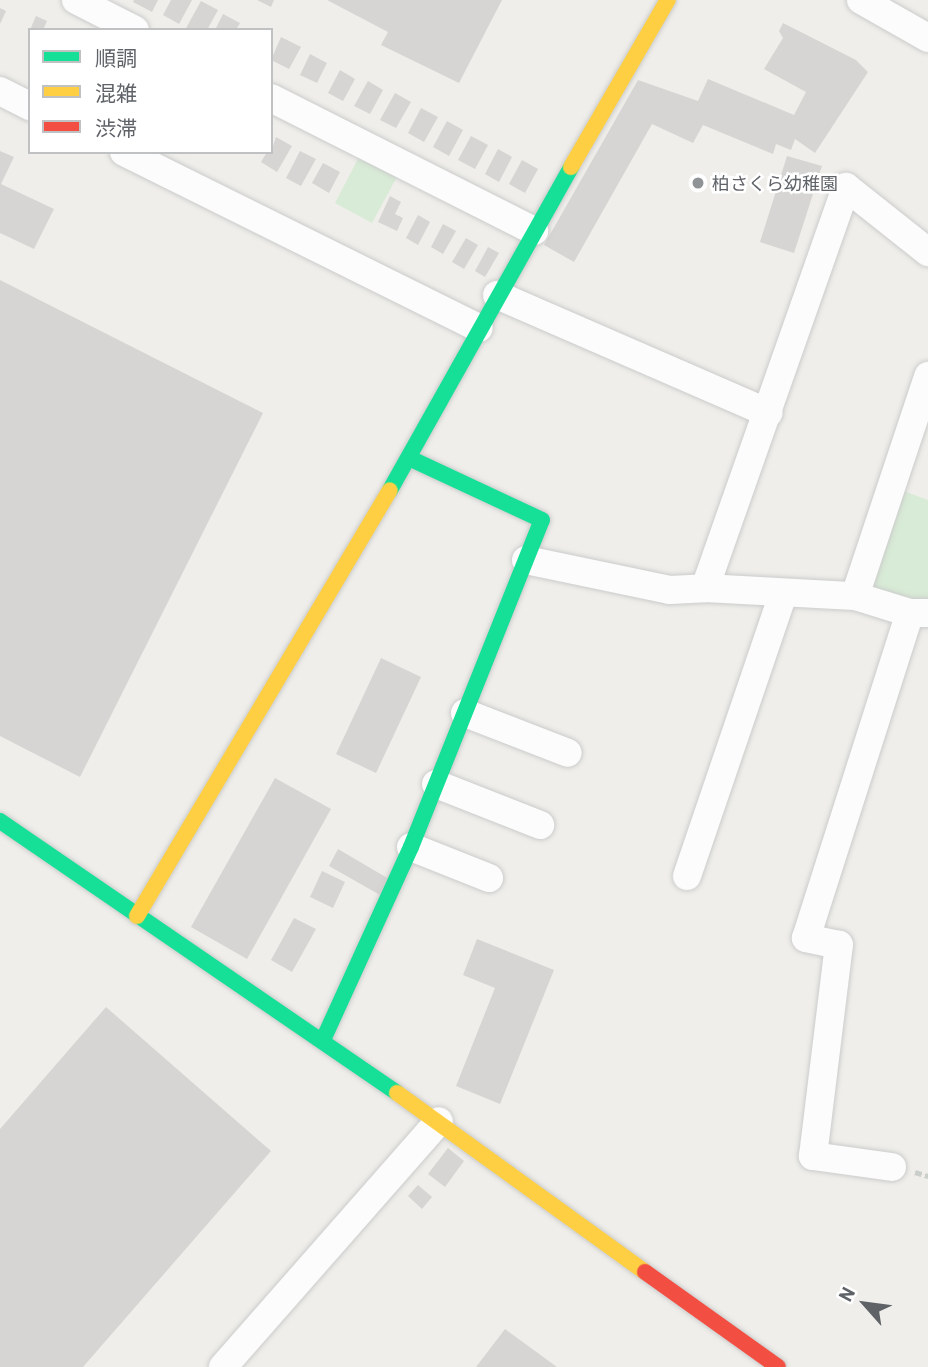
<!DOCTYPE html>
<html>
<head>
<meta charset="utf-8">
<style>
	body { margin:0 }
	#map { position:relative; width:928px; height:1367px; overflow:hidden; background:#efeeea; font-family:Barlow,"Noto Sans JP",sans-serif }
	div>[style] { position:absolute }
	.green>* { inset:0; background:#d8ebd6 }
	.building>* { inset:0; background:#d6d5d3 }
	.path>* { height:4.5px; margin-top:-2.25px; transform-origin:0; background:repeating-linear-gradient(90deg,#cacfcc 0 7px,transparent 0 10.5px) }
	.roads { filter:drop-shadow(0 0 2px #cbcccc) drop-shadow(0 0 2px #cbcccc) }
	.street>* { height:28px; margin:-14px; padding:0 14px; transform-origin:14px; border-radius:14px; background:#fdfcfc }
	.fast>* { height:16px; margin:-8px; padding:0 8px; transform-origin:8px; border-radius:8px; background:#16e098 }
	.slow>* { height:16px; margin:-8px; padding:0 8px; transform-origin:8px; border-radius:8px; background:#ffcf43 }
	.jam>* { height:16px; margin:-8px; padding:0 8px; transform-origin:8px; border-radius:8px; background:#f24e42 }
	.dots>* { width:19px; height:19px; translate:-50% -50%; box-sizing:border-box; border:4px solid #fff; border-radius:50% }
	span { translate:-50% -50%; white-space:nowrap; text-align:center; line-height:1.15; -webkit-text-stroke:5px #fff; paint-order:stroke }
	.poi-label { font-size:18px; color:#5f6368 }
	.left { translate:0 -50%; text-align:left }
	.legend { position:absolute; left:28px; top:28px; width:245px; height:126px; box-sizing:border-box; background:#fff; border:2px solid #bfc1c3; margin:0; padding:9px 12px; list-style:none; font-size:21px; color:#5f6368 }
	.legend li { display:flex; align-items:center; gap:14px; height:35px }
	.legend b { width:35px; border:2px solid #bfc1c3 }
	.north { position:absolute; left:830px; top:1269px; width:70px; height:70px; -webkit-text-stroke:5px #fff; paint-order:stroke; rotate:298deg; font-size:19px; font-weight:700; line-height:28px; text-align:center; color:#5f6368 }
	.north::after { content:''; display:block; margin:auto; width:24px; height:32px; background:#5f6368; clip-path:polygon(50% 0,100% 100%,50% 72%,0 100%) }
</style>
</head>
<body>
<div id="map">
	<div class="green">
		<i style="clip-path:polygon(360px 155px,398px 175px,372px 223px,335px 203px)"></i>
		<i style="clip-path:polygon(898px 489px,928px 500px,928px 603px,864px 591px)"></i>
	</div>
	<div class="building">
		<i style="clip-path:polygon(134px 0,158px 0,152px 12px,133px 2px)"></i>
		<i style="clip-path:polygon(171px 0,192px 0,179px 24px,163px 15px)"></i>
		<i style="clip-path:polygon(257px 0,274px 0,271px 7px)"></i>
		<i style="clip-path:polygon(327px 0,502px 0,459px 83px,381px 45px,388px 32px)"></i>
		<i style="clip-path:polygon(201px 1px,218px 10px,207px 30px,185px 30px)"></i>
		<i style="clip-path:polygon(0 8px,6px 11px,0 24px)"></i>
		<i style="clip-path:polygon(223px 14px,240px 23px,236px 30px,215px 30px)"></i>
		<i style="clip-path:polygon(36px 16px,47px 21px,43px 30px,30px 30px)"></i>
		<i style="clip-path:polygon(783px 23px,856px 60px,868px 72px,815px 153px,795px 139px,791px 150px,776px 144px,773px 154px,703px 125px,693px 143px,652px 124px,574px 262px,544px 245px,638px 80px,698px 101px,708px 79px,794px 115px,806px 92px,764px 69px,783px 38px,779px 31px)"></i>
		<i style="clip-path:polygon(281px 37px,301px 47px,289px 69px,271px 60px)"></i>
		<i style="clip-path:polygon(310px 54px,327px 63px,317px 83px,300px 75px)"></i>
		<i style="clip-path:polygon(340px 70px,355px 79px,343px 101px,328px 93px)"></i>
		<i style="clip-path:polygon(368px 81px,383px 90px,370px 114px,354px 106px)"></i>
		<i style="clip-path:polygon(395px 93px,411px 102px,396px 128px,380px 120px)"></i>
		<i style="clip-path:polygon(421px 108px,438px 117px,424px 142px,408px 133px)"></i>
		<i style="clip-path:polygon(447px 121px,463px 130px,449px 156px,433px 147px)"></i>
		<i style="clip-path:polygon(471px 136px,488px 145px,475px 169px,458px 160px)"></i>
		<i style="clip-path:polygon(276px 137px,292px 146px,277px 172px,261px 162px,267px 152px,271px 152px)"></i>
		<i style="clip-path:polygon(498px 149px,512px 157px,499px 182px,485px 174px)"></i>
		<i style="clip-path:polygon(0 151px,14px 157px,1px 184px,54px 209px,34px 249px,0 233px)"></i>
		<i style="clip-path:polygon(300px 151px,316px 159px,301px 186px,286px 178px)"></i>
		<i style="clip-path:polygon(787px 156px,822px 166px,794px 253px,760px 242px)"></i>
		<i style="clip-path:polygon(522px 160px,538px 169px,525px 193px,509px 184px)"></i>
		<i style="clip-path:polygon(323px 163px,340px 172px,329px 193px,312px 183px)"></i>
		<i style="clip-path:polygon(390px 196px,401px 202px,395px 214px,403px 218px,397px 231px,378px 222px)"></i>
		<i style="clip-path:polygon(418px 215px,430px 222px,418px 245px,406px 238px)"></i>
		<i style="clip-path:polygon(443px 224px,456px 231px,443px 254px,431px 247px)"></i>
		<i style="clip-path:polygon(466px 238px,478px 245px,464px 269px,452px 262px)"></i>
		<i style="clip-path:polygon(488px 247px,499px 253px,485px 277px,475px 271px)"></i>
		<i style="clip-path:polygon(0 280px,263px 413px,80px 777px,0 736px)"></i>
		<i style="clip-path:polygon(381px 658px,421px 677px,376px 773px,336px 754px)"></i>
		<i style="clip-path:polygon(275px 778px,331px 809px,247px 959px,191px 927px)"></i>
		<i style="clip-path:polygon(338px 849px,389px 879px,380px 895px,329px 866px)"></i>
		<i style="clip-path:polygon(322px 871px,345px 882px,333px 908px,310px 897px)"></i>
		<i style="clip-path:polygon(294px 918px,316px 929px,292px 972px,271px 960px)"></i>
		<i style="clip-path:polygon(477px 939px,554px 970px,500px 1104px,456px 1086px,495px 988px,463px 975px)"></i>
		<i style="clip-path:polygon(106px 1007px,271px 1151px,83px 1367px,0 1367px,0 1129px)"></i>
		<i style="clip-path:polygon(448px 1148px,464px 1161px,445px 1187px,428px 1174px)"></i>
		<i style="clip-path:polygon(418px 1185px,432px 1197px,422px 1209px,408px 1196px)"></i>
		<i style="clip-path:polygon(505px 1329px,557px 1367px,476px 1367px)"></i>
	</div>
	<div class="path">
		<i style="left:915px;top:1172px;width:14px;rotate:17deg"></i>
	</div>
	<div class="roads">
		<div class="street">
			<i style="left:76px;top:0;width:66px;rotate:27deg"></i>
			<i style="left:861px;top:0;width:77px;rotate:29.6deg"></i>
			<i style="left:0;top:91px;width:34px;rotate:27deg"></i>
			<i style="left:271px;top:98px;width:295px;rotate:26.8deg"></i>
			<i style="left:124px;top:152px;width:396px;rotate:26.4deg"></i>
			<i style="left:497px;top:295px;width:296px;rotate:23.5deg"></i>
			<i style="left:526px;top:560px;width:147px;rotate:11.8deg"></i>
			<i style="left:670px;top:590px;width:35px;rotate:-3deg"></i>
			<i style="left:705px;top:588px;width:150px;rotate:3.1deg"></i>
			<i style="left:855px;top:596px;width:58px;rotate:17.2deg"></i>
			<i style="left:910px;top:613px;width:18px"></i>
			<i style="left:705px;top:588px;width:425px;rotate:-70.6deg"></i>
			<i style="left:846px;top:187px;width:105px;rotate:38.4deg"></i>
			<i style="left:855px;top:596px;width:232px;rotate:-71.6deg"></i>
			<i style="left:465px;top:713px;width:110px;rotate:21.2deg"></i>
			<i style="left:436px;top:784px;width:112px;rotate:21.5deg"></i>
			<i style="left:411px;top:847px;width:84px;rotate:21.7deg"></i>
			<i style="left:687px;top:876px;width:298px;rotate:-71.2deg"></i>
			<i style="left:892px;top:1167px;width:80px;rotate:-172.1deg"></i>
			<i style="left:813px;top:1156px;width:213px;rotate:-83deg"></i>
			<i style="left:839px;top:945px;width:34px;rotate:-168deg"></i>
			<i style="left:806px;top:938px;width:341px;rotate:-72.3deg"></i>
			<i style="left:223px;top:1367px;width:327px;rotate:-48.7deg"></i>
		</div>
		<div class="fast">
			<i style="left:390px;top:490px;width:370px;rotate:-60.7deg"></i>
			<i style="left:0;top:821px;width:481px;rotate:34.4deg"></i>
			<i style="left:323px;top:1040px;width:212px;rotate:-65.5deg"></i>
			<i style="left:411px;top:847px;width:352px;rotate:-68.2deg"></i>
			<i style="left:542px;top:520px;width:147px;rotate:-155deg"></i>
		</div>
		<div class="slow">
			<i style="left:571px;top:167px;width:193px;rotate:-59.9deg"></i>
			<i style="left:137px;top:916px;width:495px;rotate:-59.3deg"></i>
			<i style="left:397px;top:1093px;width:306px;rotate:35.8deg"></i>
		</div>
		<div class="jam">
			<i style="left:645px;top:1272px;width:163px;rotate:35.5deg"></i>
		</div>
	</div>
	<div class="dots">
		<i style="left:698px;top:183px;background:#919496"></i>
	</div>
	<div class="poi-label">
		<span class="left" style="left:712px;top:183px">柏さくら幼稚園</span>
	</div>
	<ul class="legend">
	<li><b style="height:9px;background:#16e098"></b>順調</li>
	<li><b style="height:9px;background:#ffcf43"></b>混雑</li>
	<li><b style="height:9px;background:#f24e42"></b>渋滞</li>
	</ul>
	<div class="north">N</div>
</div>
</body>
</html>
